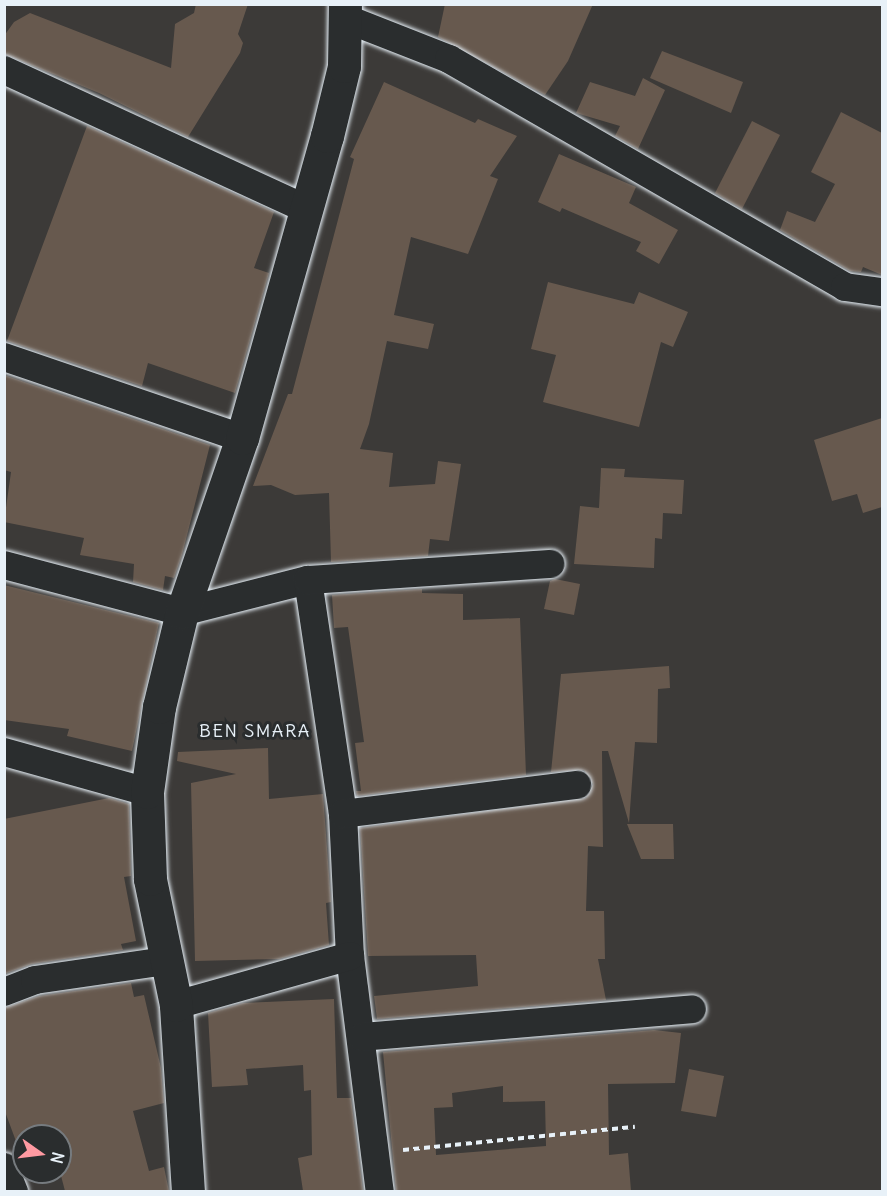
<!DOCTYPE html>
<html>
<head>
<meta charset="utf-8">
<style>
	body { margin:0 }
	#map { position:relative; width:887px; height:1196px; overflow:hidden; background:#3c3a38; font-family:Delius,sans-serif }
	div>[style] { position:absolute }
	.building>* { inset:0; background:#67594e }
	.path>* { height:4px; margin-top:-2px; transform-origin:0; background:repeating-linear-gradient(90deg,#e8f1f8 0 6px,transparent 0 10.5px) }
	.roads { filter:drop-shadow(0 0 2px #e8f1f8) drop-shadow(0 0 2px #e8f1f8) }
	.street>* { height:28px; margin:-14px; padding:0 14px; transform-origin:14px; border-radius:14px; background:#2a2d2e }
	.secondary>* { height:33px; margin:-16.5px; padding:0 16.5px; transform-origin:16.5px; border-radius:16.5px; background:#2a2d2e }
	span { translate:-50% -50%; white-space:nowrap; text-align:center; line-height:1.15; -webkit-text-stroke:6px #2a2d2e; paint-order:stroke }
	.neighbourhood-label { font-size:18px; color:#e8f1f8; letter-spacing:1.5px }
	.frame { position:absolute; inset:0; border:6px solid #e8f1f8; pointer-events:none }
	.north { position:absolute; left:12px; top:1124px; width:60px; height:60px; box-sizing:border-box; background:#2a2d2e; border:2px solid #767b7f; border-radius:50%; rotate:104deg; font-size:16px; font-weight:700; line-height:24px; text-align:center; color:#e8f1f8 }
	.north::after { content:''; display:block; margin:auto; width:21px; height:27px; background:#ff9aa2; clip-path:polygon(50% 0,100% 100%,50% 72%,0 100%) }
</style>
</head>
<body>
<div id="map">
	<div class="building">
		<i style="clip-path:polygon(196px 4px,248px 4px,238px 34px,243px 43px,240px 53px,188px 137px,99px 93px,4px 54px,4px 36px,14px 22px,30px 13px,171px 68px,175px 24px,194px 13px)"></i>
		<i style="clip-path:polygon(445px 4px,593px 4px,568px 61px,545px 95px,438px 37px)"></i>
		<i style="clip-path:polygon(662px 51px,743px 82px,731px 113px,650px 78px)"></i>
		<i style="clip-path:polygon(643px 78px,665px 90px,638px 149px,615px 136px,620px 126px,576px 113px,590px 82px,635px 96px)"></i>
		<i style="clip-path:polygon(384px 82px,475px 123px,478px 119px,517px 136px,490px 176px,498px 179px,468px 254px,411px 237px,394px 315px,434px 324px,428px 349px,387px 341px,369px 424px,360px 449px,393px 453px,389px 487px,435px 484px,438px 461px,461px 464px,449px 541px,430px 539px,428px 556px,331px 562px,329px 493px,295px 495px,271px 485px,253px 486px,288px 394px,292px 394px,354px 159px,350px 157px)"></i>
		<i style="clip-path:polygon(841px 112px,882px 133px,882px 275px,863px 267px,861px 272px,850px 271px,780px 230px,787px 211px,815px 222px,835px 184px,811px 172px)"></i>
		<i style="clip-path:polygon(752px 121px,780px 135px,742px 209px,715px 193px)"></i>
		<i style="clip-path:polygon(87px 126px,274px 212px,254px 268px,269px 273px,235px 393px,148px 363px,142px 386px,7px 341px)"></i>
		<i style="clip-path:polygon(559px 154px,636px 187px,629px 203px,678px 230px,659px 264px,636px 251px,641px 242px,562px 208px,560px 212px,538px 202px)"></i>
		<i style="clip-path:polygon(548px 282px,634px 304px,639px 292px,688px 312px,673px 347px,661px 342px,639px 427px,543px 402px,556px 355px,531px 349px)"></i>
		<i style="clip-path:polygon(4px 375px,210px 445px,182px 555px,174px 578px,165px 576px,163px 590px,133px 582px,134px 564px,80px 555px,84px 538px,4px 522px,11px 472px,4px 470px)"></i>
		<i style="clip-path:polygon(882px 418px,882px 507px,863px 513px,857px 494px,832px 501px,814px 440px)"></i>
		<i style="clip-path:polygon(601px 468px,625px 469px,624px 477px,684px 480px,682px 514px,663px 513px,662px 539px,655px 538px,654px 568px,574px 564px,580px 506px,599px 508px)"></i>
		<i style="clip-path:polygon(555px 579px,580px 584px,574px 615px,544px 609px,550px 581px)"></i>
		<i style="clip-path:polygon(4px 585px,159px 623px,132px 751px,67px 736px,69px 729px,4px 720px)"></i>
		<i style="clip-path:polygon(422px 589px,422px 593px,463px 594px,463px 620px,520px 618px,526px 775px,357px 796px,356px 791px,361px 791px,355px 743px,364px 742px,348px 627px,334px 628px,332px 595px)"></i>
		<i style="clip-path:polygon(669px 666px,670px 688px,658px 689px,657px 743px,635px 742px,629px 823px,608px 751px,602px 751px,603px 847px,588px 846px,586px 911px,604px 911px,605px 959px,598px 959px,606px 1000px,377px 1019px,374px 996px,478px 986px,476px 955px,368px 956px,360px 828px,586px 798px,593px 784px,584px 770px,551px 772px,561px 674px)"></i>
		<i style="clip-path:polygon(268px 748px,269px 799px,323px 794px,331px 902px,326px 903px,329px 945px,279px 959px,195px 961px,191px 783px,236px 774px,177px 761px,178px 752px)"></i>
		<i style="clip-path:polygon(109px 798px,129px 804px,131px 876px,124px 877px,136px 941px,121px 944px,123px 950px,32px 964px,4px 974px,4px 819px)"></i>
		<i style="clip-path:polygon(627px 824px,673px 824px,674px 859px,641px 859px)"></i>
		<i style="clip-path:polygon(131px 983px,134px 997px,144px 995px,161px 1068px,164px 1103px,133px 1111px,149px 1171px,164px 1167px,169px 1191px,65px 1191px,60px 1172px,60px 1136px,24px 1136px,24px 1151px,20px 1152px,4px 1109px,4px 1008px,39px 996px)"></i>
		<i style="clip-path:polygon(334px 999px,337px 1098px,351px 1098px,363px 1191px,303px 1191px,298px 1158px,312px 1155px,311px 1090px,304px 1091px,303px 1065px,246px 1069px,248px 1085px,212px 1087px,208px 1013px,243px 1003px)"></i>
		<i style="clip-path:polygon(evenodd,654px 1030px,681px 1033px,675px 1083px,608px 1084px,609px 1155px,628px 1153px,631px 1191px,396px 1191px,383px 1052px,654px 1030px,503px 1086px,503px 1102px,545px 1101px,546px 1146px,436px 1155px,434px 1108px,453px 1107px,452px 1093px,503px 1086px)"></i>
		<i style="clip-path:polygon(689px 1069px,724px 1076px,716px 1117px,681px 1111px)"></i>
	</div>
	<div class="path">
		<i style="left:403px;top:1150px;width:233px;rotate:-5.7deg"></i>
	</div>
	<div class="roads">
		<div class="street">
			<i style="left:347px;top:19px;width:110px;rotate:21.4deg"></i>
			<i style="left:449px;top:59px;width:457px;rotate:29.9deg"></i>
			<i style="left:845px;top:287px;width:37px;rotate:8deg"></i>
			<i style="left:4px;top:70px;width:330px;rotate:24.7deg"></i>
			<i style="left:4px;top:357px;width:251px;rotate:18.8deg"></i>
			<i style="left:4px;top:565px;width:184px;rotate:14.8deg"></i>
			<i style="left:182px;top:612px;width:130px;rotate:-14.3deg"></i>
			<i style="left:308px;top:580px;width:237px;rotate:81.5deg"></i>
			<i style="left:343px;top:814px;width:142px;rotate:87.2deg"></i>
			<i style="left:350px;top:956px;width:238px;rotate:82.8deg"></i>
			<i style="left:308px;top:580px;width:243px;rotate:-3.8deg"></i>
			<i style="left:4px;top:752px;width:148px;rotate:15.6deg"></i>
			<i style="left:343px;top:814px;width:236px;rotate:-7.1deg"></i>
			<i style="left:4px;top:992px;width:33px;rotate:-21deg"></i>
			<i style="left:35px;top:980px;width:131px;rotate:-8.3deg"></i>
			<i style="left:176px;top:1005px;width:181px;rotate:-15.7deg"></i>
			<i style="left:362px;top:1037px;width:331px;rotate:-4.8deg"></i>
			<i style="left:4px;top:1167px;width:27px;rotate:68deg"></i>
		</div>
		<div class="secondary">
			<i style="left:188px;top:1192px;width:187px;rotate:-93.7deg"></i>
			<i style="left:176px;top:1005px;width:129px;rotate:-101.7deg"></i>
			<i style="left:150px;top:879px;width:87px;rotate:-92deg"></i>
			<i style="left:147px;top:792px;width:86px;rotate:-82deg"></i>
			<i style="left:159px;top:707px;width:98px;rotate:-76.4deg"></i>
			<i style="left:182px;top:612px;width:184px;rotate:-71deg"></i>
			<i style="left:242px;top:438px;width:314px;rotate:-74.3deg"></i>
			<i style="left:327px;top:136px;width:72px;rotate:-76.3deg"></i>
			<i style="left:344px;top:66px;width:62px;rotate:-89.1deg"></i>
		</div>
	</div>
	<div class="neighbourhood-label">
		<span style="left:255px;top:731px">BEN SMARA</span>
	</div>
	<div class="frame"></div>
	<div class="north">N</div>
</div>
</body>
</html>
